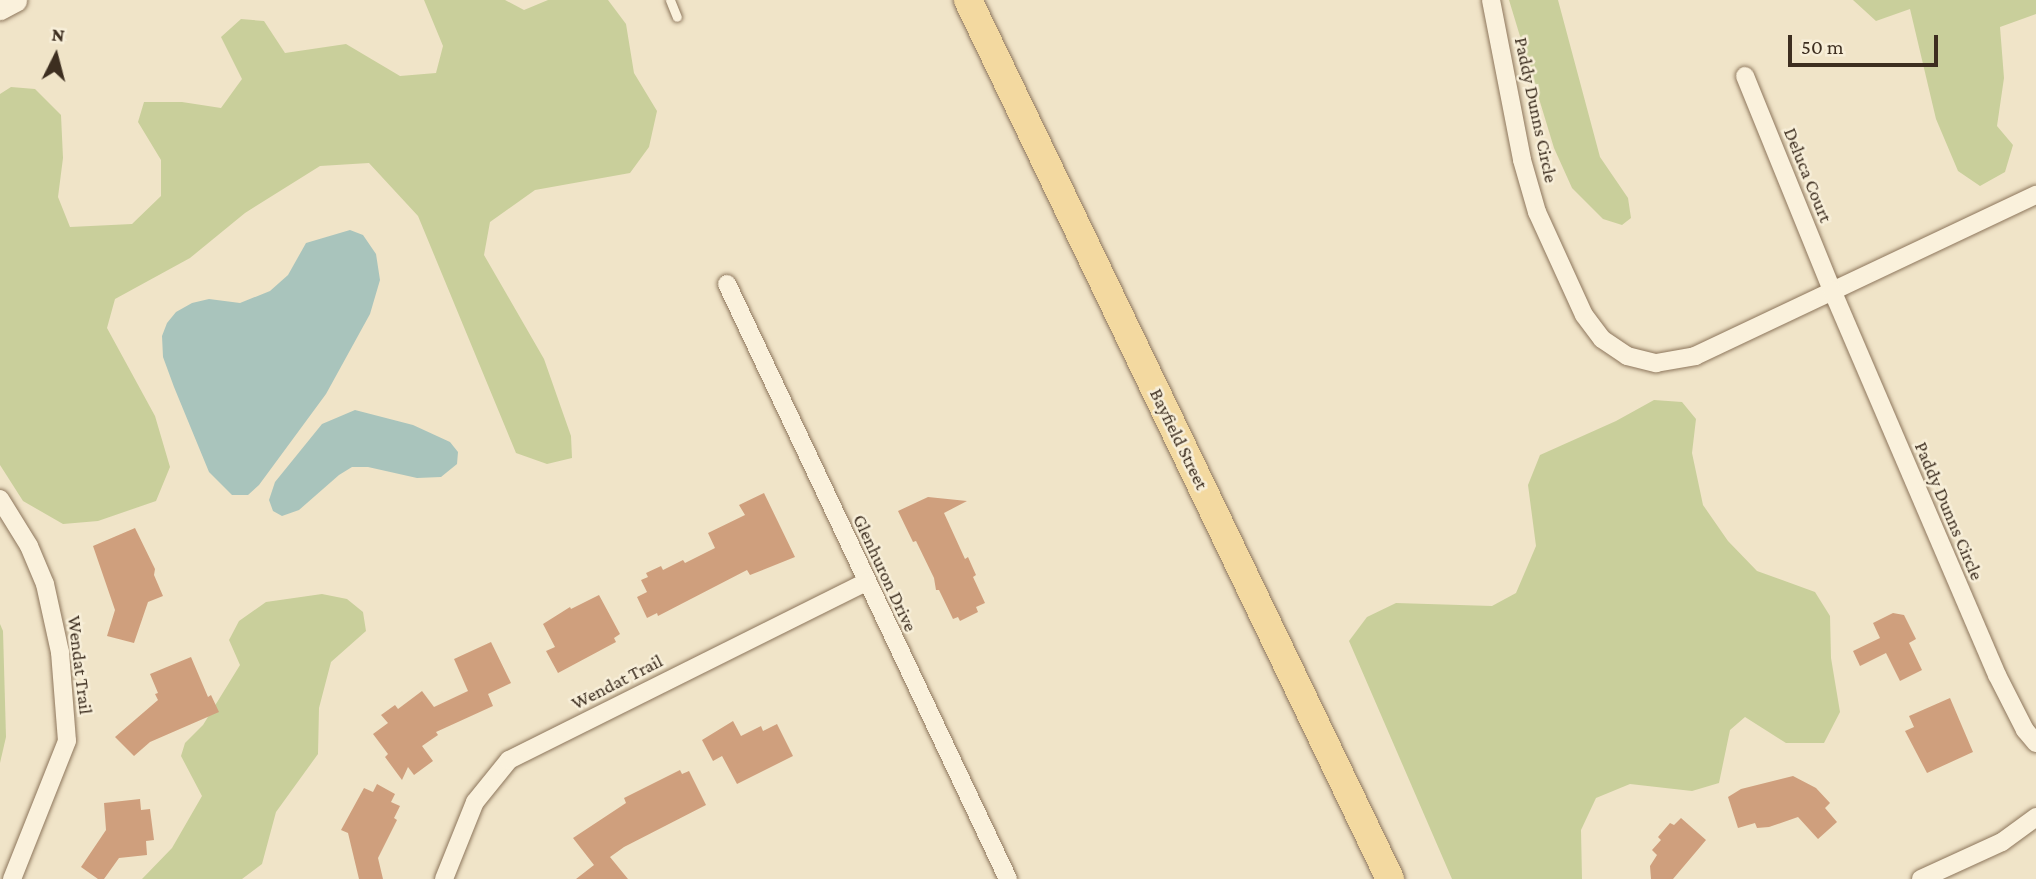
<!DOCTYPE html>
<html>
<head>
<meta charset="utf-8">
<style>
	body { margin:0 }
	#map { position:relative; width:2036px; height:879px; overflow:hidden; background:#f0e4c8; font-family:"Crimson Pro",serif }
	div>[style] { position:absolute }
	.green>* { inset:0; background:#c9cf9b }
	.water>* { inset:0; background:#a9c4bc }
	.building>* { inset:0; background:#cf9f7d }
	.roads { filter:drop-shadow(0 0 2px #8d765c) drop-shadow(0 0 2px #8d765c) }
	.service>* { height:9px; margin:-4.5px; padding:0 4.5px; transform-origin:4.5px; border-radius:4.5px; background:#faf1dc }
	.minor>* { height:18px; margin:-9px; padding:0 9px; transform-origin:9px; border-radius:9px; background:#faf1dc }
	.tertiary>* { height:23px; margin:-11.5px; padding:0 11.5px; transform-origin:11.5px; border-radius:11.5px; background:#faf1dc }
	.primary>* { height:28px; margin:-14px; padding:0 14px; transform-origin:14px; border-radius:14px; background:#f3d9a0 }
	span { translate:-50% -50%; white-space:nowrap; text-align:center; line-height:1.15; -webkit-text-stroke:5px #f7eed8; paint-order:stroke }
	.street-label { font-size:19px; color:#3d2e20 }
	.north { position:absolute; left:21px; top:21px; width:70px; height:70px; -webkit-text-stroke:5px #f7eed8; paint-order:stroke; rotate:6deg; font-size:19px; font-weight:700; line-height:28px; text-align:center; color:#3d2e20 }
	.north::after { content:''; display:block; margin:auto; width:24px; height:32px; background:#3d2e20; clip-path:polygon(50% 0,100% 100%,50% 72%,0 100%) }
	.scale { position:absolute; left:1788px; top:35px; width:150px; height:32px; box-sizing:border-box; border:4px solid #3d2e20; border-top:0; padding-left:9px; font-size:21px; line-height:24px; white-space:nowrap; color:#3d2e20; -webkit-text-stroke:5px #f7eed8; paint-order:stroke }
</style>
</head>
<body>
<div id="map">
	<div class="green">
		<i style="clip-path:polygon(424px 0,505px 0,524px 10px,548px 0,608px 0,626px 24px,634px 73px,657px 111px,649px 147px,630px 173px,535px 190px,490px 222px,484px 255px,544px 359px,571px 436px,572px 458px,547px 464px,516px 453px,418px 216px,369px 163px,320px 166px,245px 213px,190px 258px,115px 299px,107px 328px,155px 416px,170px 467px,156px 501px,98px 521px,63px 524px,23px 501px,0 465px,0 94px,11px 87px,35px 89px,61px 115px,63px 158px,58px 197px,70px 227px,132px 224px,161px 196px,161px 160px,138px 122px,144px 102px,182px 102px,221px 108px,242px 79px,221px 37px,241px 19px,264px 21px,285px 53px,346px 44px,400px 76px,436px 73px,443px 46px)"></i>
		<i style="clip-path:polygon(1509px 0,1558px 0,1600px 157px,1628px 198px,1631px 218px,1622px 225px,1603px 219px,1572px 188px,1554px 148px)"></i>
		<i style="clip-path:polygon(1853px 0,2036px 0,2036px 14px,2000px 27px,2004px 78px,1997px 126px,2013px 145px,2005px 172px,1980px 186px,1958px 171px,1936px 119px,1910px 9px,1876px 21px)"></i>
		<i style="clip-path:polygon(1654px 400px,1682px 402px,1696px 419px,1692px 453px,1703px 505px,1728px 541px,1757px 571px,1815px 592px,1830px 616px,1831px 658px,1840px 712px,1824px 743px,1786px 743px,1745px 717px,1730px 730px,1719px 783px,1692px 791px,1630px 784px,1596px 798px,1581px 830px,1582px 879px,1452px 879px,1349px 641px,1367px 617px,1396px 603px,1492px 606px,1516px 593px,1536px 546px,1528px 485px,1540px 455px,1616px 421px)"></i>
		<i style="clip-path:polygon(322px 594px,347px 599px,363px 612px,366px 631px,331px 662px,319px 708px,318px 754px,276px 812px,262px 864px,242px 879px,142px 879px,172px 848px,202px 796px,181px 756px,185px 743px,203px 725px,240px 665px,229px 640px,239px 621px,266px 602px)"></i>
		<i style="clip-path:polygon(0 624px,3px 631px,6px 737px,0 763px)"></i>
	</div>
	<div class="water">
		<i style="clip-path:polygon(350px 230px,363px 235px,376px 254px,380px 280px,370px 314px,326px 394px,259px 485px,248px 495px,232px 495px,209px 472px,174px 387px,163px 357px,162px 336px,167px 323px,176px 312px,192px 303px,209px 299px,240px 303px,270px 291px,288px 275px,306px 243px)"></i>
		<i style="clip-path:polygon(355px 410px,413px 425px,450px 442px,458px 452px,457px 464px,441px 477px,417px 478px,368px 467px,352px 467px,339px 475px,299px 510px,282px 516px,273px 511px,269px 500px,275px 482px,322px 424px)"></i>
	</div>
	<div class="building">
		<i style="clip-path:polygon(764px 493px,795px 557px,750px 575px,747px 570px,658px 616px,657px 613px,647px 618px,637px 597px,647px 592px,641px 580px,648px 577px,646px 573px,661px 566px,663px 570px,683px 560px,685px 563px,715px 548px,708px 533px,745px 515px,739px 505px)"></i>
		<i style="clip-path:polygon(928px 497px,967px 501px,944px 513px,965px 559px,968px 557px,976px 575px,973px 577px,985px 603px,976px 607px,978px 612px,960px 621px,958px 617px,953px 619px,939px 590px,936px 590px,934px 578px,916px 541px,913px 542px,898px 511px)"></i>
		<i style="clip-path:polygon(135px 528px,155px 569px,154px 575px,163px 596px,148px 602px,134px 643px,107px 636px,115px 610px,93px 546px)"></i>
		<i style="clip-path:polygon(599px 595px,620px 634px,614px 638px,616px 642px,558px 673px,546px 651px,555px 647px,543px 624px,570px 607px,571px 609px)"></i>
		<i style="clip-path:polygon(1893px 613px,1904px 615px,1916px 639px,1909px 643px,1922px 670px,1900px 681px,1886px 653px,1860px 666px,1853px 651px,1880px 638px,1873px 623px)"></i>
		<i style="clip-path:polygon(491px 642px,511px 683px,488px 694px,493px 706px,436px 732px,438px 735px,422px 746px,433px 761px,414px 775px,408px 767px,402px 780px,385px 757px,388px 754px,373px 734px,388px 723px,381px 715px,395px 705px,398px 709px,422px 691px,434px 707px,468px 691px,454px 659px)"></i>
		<i style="clip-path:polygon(191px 657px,208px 697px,211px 695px,219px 712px,150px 742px,134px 756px,115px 737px,158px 700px,155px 694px,158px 693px,150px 674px)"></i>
		<i style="clip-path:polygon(1950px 698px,1973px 752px,1927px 773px,1905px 731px,1914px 727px,1909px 716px)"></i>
		<i style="clip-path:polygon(733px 721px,741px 736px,761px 726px,763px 731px,777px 724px,793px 756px,737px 784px,722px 756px,713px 761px,702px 740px)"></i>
		<i style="clip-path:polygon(680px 770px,682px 774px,689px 771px,706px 805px,624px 847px,610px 857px,628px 879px,576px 879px,594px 865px,573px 838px,626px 803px,624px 798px)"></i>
		<i style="clip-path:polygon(1793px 776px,1816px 788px,1830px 803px,1825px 808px,1837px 822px,1818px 839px,1798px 817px,1769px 827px,1757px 828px,1755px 823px,1738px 828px,1728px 797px,1741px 789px)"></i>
		<i style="clip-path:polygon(377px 784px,395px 794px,391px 802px,400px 806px,394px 818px,397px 820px,378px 858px,383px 879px,359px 879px,348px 833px,341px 830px,364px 788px,373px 792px)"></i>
		<i style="clip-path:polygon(140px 799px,141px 810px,150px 809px,154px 840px,146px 841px,147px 855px,119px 858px,104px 879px,98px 879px,81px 867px,106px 830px,104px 803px)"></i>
		<i style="clip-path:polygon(1681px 818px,1706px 840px,1673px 879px,1651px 879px,1650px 866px,1657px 855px,1652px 850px,1661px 840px,1658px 837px,1670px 823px,1674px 825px)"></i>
	</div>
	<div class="roads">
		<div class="service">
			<i style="left:670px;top:0;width:18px;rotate:68deg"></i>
		</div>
		<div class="minor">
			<i style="left:1491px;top:0;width:163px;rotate:79deg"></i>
			<i style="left:1522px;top:160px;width:54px;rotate:73.9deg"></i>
			<i style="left:1537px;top:212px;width:113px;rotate:65.5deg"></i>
			<i style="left:1584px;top:315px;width:30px;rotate:53deg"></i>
			<i style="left:1602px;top:339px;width:30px;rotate:34deg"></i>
			<i style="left:1627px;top:356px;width:30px;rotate:14deg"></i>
			<i style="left:1656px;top:363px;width:40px;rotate:-10deg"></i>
			<i style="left:1695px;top:356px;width:377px;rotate:-25.3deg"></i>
			<i style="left:1745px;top:76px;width:231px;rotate:67.9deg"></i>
			<i style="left:1832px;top:290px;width:419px;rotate:66.8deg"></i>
			<i style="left:1997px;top:675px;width:62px;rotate:63deg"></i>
			<i style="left:2025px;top:730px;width:17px;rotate:50deg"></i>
			<i style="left:727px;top:284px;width:658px;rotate:64.72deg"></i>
			<i style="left:0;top:499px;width:55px;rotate:58.3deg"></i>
			<i style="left:29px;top:546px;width:41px;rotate:67.2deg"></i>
			<i style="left:45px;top:584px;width:70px;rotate:77.6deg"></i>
			<i style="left:60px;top:652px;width:89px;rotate:85.5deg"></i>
			<i style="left:67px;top:741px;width:149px;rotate:111.7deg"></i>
			<i style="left:444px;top:879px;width:83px;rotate:-68.1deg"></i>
			<i style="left:475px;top:802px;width:54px;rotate:-51deg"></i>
			<i style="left:509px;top:760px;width:399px;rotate:-26.5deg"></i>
			<i style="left:1921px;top:879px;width:89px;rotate:-24.6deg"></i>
			<i style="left:2002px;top:842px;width:42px;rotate:-36.3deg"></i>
		</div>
		<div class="tertiary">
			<i style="left:0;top:8px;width:17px;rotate:-28deg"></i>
		</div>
		<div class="primary">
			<i style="left:968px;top:0;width:975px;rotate:64.35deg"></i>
		</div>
	</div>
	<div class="street-label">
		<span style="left:1536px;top:110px;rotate:78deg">Paddy Dunns Circle</span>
		<span style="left:1808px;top:175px;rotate:68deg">Deluca Court</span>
		<span style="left:1179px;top:439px;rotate:64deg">Bayfield Street</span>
		<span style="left:1949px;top:511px;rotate:67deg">Paddy Dunns Circle</span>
		<span style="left:885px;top:573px;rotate:65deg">Glenhuron Drive</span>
		<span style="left:80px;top:665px;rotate:83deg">Wendat Trail</span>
		<span style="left:617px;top:682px;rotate:-27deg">Wendat Trail</span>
	</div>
	<div class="north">N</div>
	<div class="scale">50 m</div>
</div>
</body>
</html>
